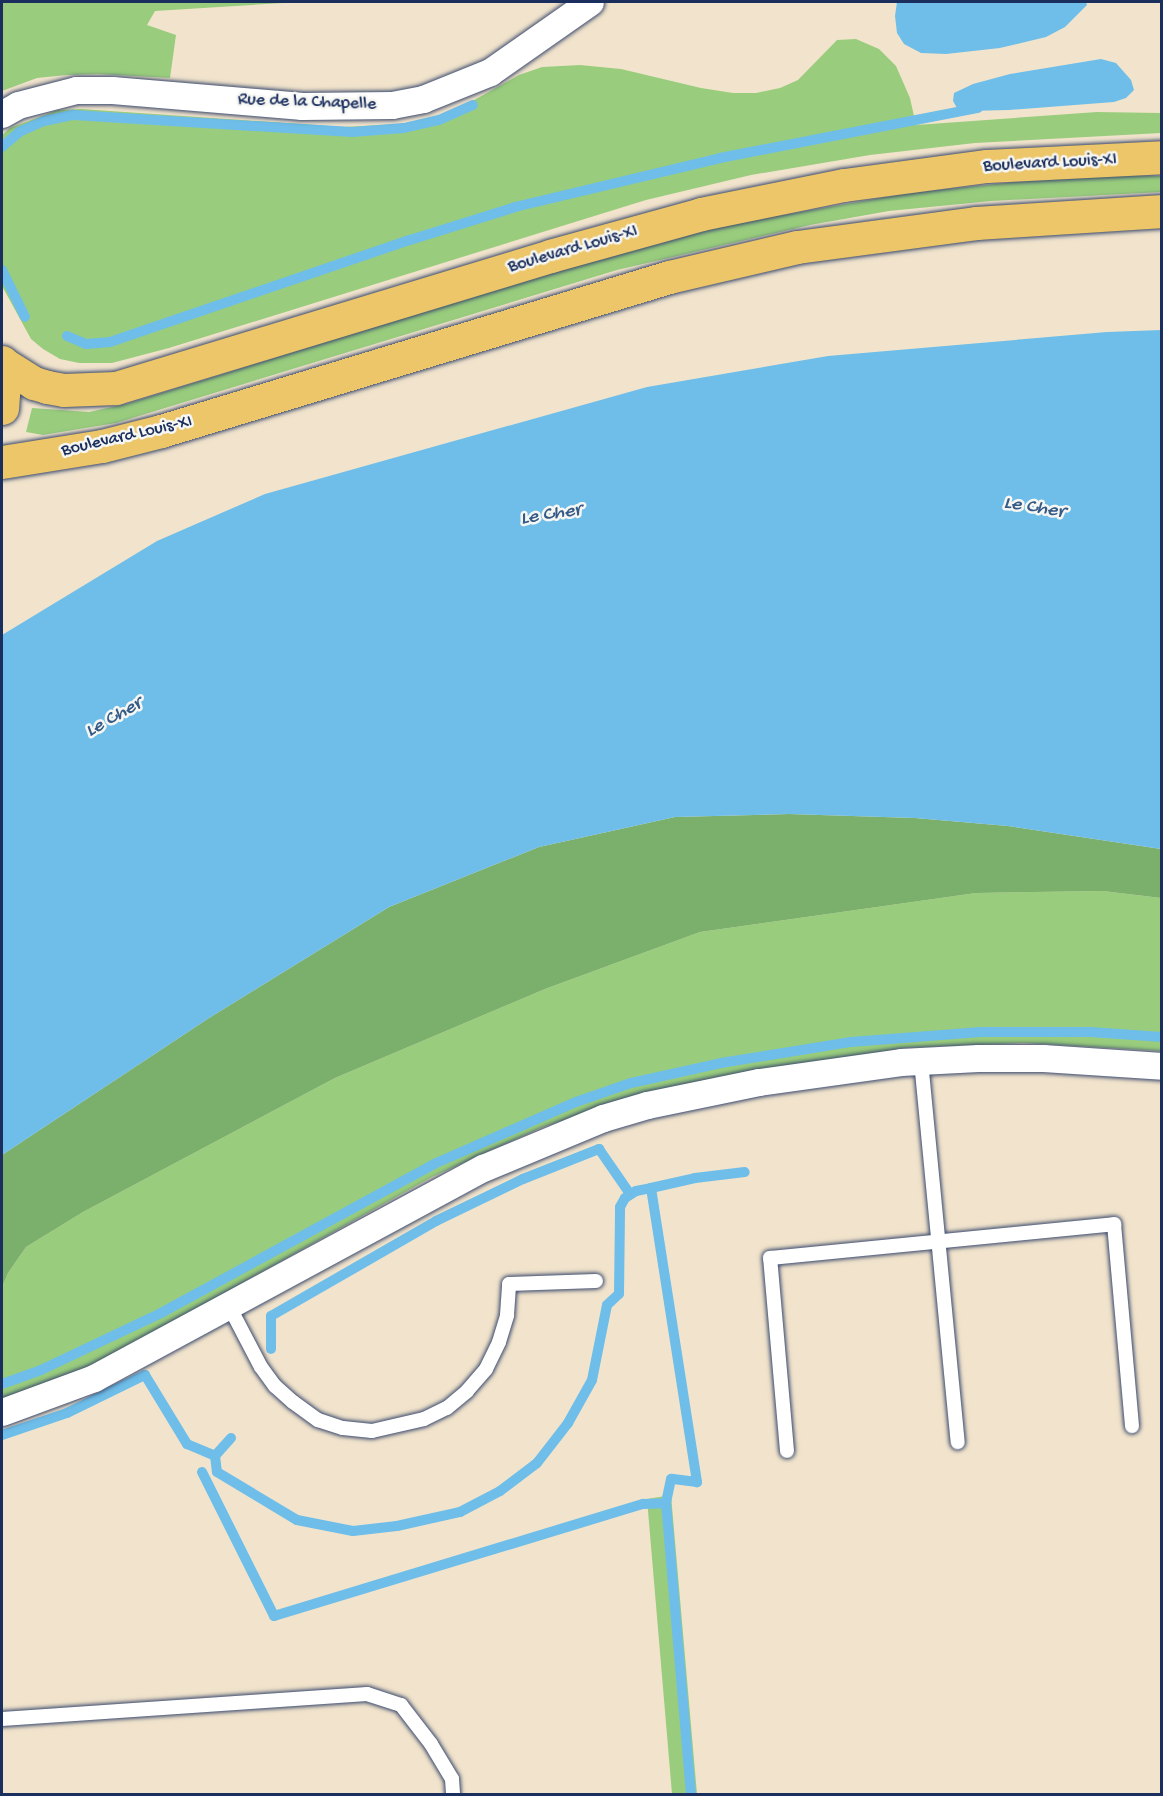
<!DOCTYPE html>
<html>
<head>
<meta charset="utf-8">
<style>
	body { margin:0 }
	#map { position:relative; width:1163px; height:1796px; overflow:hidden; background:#f2e4cc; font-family:"Gochi Hand",sans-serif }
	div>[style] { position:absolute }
	.green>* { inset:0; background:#99cd7d }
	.forest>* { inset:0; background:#7ab06c }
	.water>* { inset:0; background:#6ebee9 }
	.stream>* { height:10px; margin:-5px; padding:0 5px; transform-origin:5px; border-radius:5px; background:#6ebee9 }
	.roads { filter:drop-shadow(0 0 2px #3b4a6e) drop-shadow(0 0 2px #3b4a6e) }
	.service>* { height:14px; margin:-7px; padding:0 7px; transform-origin:7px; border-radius:7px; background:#fff }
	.minor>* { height:27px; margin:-13.5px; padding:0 13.5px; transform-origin:13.5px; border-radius:13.5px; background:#fff }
	.primary>* { height:33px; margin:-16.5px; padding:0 16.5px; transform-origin:16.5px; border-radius:16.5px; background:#ecc669 }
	span { translate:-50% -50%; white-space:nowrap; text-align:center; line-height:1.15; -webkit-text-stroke:5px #f6f6f2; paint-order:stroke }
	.street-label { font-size:18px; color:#1b2f5e }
	.water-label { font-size:20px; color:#345a88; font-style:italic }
	.frame { position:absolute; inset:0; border:3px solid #1b2f5e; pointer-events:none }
</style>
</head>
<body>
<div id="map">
	<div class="green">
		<i style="clip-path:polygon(2px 2px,299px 2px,155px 11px,147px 25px,176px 35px,170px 78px,98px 74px,66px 75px,37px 78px,2px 91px)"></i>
		<i style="clip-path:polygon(856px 39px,879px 49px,896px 66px,910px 98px,916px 125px,1097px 112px,1161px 113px,1161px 133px,975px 143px,870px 155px,751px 175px,646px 200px,169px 348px,112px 363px,79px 363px,60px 359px,43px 349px,31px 339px,2px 286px,2px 135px,10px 128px,58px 110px,81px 109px,344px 127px,400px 124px,429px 119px,460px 108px,519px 75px,542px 67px,580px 65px,621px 69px,701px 88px,733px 93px,756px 93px,780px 88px,798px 80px,837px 40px)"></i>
		<i style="clip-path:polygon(1123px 175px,1161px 176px,1161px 192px,991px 201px,889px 211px,810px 225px,617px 270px,116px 423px,43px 435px,26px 432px,32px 408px,89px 412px,126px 404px,565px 268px,732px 224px,909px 193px,1015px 182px)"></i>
		<i style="clip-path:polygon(1103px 891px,1161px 898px,1161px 1051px,1024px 1043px,904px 1048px,629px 1099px,543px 1127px,432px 1177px,97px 1364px,2px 1400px,2px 1287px,8px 1273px,26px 1247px,83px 1212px,335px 1078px,545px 989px,700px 932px,976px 893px)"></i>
		<i style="clip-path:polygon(671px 1495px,697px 1794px,672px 1794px,647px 1499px)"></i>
	</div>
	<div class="forest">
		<i style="clip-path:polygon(789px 814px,915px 818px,1008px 826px,1161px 849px,1161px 898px,1103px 891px,976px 893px,700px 932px,545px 989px,335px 1078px,83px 1212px,26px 1247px,8px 1273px,2px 1287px,2px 1155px,209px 1018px,389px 907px,539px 847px,675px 817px)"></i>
	</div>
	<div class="water">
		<i style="clip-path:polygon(897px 2px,1086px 2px,1087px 5px,1065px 27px,1046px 37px,1000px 48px,946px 54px,921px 53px,904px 44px,897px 33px,895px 16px)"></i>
		<i style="clip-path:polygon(1101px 59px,1116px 63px,1131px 80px,1134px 90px,1126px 98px,1114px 102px,1009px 110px,967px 111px,957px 108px,953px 101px,954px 93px,973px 84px,1010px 74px)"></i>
		<i style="clip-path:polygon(1161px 330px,1161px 849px,1008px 826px,915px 818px,789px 814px,675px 817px,539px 847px,389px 907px,209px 1018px,2px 1155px,2px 635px,157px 541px,265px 494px,647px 387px,828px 356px,1107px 332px)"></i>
	</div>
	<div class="stream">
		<i style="left:2px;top:147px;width:23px;rotate:-41deg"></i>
		<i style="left:19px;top:132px;width:27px;rotate:-24deg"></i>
		<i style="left:44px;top:121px;width:30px;rotate:-12deg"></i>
		<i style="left:73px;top:115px;width:280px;rotate:3.5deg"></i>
		<i style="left:352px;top:132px;width:52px;rotate:-4.4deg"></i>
		<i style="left:404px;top:128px;width:36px;rotate:-13deg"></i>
		<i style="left:439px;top:120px;width:37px;rotate:-24deg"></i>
		<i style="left:2px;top:270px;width:52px;rotate:63.9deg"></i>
		<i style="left:67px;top:336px;width:21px;rotate:23deg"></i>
		<i style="left:86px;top:344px;width:24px;rotate:-5deg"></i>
		<i style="left:110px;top:342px;width:317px;rotate:-18.8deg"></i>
		<i style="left:410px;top:240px;width:110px;rotate:-17.4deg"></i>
		<i style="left:515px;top:207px;width:211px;rotate:-13.4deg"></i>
		<i style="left:720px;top:158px;width:263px;rotate:-11deg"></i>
		<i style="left:651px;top:1188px;width:45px;rotate:-12.8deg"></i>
		<i style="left:695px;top:1178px;width:50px;rotate:-6.8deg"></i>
		<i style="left:271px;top:1349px;width:33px;rotate:-90deg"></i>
		<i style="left:271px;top:1316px;width:190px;rotate:-29.9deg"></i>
		<i style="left:436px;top:1221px;width:97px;rotate:-25.8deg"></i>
		<i style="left:523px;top:1179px;width:82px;rotate:-21.5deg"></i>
		<i style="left:599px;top:1149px;width:55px;rotate:55.4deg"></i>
		<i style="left:2px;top:1384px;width:41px;rotate:-19.7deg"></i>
		<i style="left:41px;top:1370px;width:133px;rotate:-25.4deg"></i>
		<i style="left:161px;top:1313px;width:311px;rotate:-28.6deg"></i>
		<i style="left:434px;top:1164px;width:155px;rotate:-23.6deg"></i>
		<i style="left:576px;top:1102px;width:58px;rotate:-19.1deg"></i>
		<i style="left:631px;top:1083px;width:92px;rotate:-12.5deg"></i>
		<i style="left:721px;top:1063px;width:132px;rotate:-9.2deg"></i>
		<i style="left:851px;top:1042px;width:130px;rotate:-4.4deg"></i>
		<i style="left:981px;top:1032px;width:109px"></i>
		<i style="left:1090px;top:1032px;width:72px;rotate:4deg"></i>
		<i style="left:2px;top:1435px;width:69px;rotate:-18.7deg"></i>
		<i style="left:67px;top:1413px;width:87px;rotate:-26deg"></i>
		<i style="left:145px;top:1375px;width:81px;rotate:58.7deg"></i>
		<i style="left:187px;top:1444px;width:30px;rotate:23deg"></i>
		<i style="left:231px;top:1438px;width:24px;rotate:132deg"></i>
		<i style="left:215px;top:1456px;width:16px;rotate:83deg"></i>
		<i style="left:217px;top:1472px;width:93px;rotate:31deg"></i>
		<i style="left:297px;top:1520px;width:57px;rotate:11.1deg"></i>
		<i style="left:353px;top:1531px;width:44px;rotate:-6.5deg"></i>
		<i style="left:397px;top:1526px;width:65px;rotate:-12.5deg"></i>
		<i style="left:460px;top:1512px;width:45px;rotate:-27.7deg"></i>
		<i style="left:500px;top:1491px;width:46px;rotate:-37.1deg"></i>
		<i style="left:537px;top:1463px;width:51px;rotate:-52.2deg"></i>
		<i style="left:568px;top:1423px;width:49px;rotate:-60.8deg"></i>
		<i style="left:592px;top:1380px;width:76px;rotate:-78.7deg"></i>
		<i style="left:607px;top:1305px;width:16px;rotate:-43deg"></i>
		<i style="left:619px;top:1294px;width:87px;rotate:-89.3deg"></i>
		<i style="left:620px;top:1207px;width:10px;rotate:-61deg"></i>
		<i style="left:625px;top:1198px;width:13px;rotate:-32deg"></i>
		<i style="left:636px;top:1191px;width:15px;rotate:-11deg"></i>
		<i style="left:651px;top:1188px;width:298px;rotate:81.1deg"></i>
		<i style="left:697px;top:1482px;width:26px;rotate:-173deg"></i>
		<i style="left:671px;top:1479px;width:25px;rotate:102deg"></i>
		<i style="left:666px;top:1503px;width:292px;rotate:85.1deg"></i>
		<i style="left:202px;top:1472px;width:161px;rotate:63.4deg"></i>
		<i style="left:274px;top:1616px;width:386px;rotate:-16.9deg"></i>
		<i style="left:643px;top:1504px;width:23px;rotate:-2deg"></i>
	</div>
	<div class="roads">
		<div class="service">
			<i style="left:921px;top:1061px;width:383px;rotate:84.5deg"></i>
			<i style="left:228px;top:1304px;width:71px;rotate:62.4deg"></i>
			<i style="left:261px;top:1367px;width:24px;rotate:54deg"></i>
			<i style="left:275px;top:1386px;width:24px;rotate:42deg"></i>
			<i style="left:293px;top:1402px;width:31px;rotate:36deg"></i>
			<i style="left:318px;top:1420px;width:26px;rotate:18deg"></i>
			<i style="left:343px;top:1428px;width:29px;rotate:6deg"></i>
			<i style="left:372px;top:1431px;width:53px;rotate:-13deg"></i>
			<i style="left:424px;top:1419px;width:25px;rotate:-26deg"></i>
			<i style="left:447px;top:1408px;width:26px;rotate:-40deg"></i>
			<i style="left:467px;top:1391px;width:29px;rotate:-49deg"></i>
			<i style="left:486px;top:1369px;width:30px;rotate:-64deg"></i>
			<i style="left:499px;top:1342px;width:28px;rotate:-73deg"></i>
			<i style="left:507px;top:1315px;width:31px;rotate:-86deg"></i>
			<i style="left:509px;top:1284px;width:87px;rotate:-2deg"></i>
			<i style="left:787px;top:1451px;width:194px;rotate:-95deg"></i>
			<i style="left:770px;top:1258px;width:346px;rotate:-5.6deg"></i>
			<i style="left:1114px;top:1224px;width:203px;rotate:84.9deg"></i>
			<i style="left:2px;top:1719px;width:366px;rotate:-3.9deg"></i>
			<i style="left:367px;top:1694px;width:36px;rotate:18deg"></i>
			<i style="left:401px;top:1705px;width:49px;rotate:52.4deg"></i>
			<i style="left:431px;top:1744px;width:41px;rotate:59deg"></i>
			<i style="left:452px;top:1779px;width:15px;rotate:86deg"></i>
		</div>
		<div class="minor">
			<i style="left:2px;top:114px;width:18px;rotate:-29deg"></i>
			<i style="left:18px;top:105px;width:60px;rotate:-14.5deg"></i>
			<i style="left:76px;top:90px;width:36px"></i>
			<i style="left:112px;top:90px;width:191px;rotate:4.8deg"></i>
			<i style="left:302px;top:106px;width:90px;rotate:-0.6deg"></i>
			<i style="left:392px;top:105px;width:32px;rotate:-11deg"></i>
			<i style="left:423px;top:99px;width:72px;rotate:-21.9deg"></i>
			<i style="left:490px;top:72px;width:122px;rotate:-35deg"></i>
			<i style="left:2px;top:1412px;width:98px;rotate:-20.3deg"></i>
			<i style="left:94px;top:1378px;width:442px;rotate:-28.4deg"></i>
			<i style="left:483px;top:1168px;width:130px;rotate:-22.6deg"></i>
			<i style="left:603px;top:1118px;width:46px;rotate:-16.5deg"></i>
			<i style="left:647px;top:1105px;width:114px;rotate:-11.6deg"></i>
			<i style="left:759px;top:1082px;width:143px;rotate:-8deg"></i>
			<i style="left:901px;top:1062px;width:77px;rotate:-3deg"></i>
			<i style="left:978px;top:1058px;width:65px"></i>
			<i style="left:1043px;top:1058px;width:119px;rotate:3.8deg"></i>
		</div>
		<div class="primary">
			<i style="left:2px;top:362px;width:19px;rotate:84deg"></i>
			<i style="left:4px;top:381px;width:27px;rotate:94deg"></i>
			<i style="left:2px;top:363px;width:38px;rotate:32deg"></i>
			<i style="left:34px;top:383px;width:14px;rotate:17deg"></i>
			<i style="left:47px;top:387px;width:17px;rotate:10deg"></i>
			<i style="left:64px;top:390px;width:52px;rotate:-2.2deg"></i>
			<i style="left:116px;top:388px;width:454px;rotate:-16.9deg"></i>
			<i style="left:550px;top:256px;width:157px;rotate:-15.5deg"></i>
			<i style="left:701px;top:214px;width:146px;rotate:-11.5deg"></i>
			<i style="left:844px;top:185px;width:144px;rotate:-7.6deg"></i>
			<i style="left:987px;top:166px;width:175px;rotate:-2.9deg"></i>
			<i style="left:2px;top:462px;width:101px;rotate:-9.1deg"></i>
			<i style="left:102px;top:446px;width:61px;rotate:-14.3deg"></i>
			<i style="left:161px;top:431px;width:531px;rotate:-16.86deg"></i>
			<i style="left:669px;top:277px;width:131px;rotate:-13.2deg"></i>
			<i style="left:797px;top:247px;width:182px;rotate:-7.6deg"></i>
			<i style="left:977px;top:223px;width:185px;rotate:-3.7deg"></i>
		</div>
	</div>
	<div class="street-label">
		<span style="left:307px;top:103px;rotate:2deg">Rue de la Chapelle</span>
		<span style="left:1050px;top:164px;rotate:-3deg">Boulevard Louis-XI</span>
		<span style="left:573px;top:250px;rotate:-16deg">Boulevard Louis-XI</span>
		<span style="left:127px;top:437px;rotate:-13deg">Boulevard Louis-XI</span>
	</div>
	<div class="water-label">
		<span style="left:1034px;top:508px;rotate:9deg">Le Cher</span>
		<span style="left:551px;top:515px;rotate:-9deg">Le Cher</span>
		<span style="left:114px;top:718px;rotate:-30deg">Le Cher</span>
	</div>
	<div class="frame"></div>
</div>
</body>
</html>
